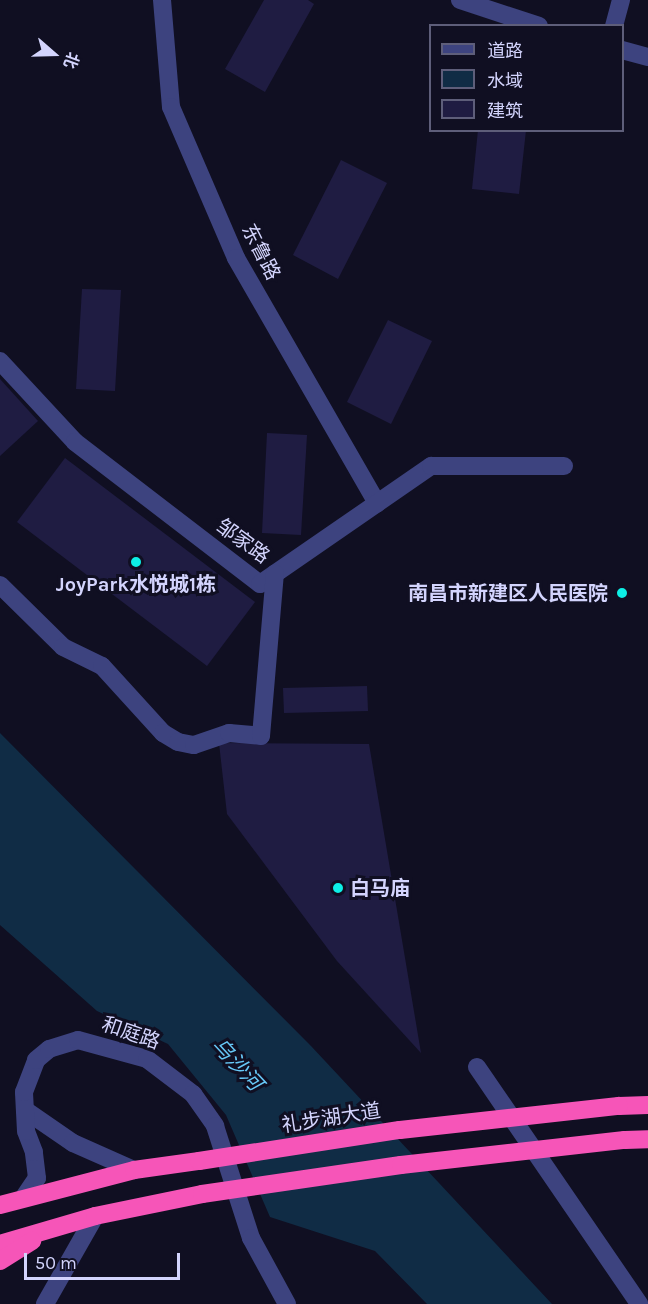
<!DOCTYPE html>
<html>
<head>
<meta charset="utf-8">
<style>
	body { margin:0 }
	#map { position:relative; width:648px; height:1304px; overflow:hidden; background:#100f22; font-family:Karla,"Noto Sans SC",sans-serif }
	div>[style] { position:absolute }
	.water>* { inset:0; background:#102c45 }
	.building>* { inset:0; background:#1f1c42 }
	.minor>* { height:18px; margin:-9px; padding:0 9px; transform-origin:9px; border-radius:9px; background:#3d437f }
	.highway>* { height:18px; margin:-9px; padding:0 9px; transform-origin:9px; border-radius:9px; background:#f655b8 }
	.highway-bridge>* { height:18px; margin:-9px; padding:0 9px; transform-origin:9px; border-radius:9px; background:#f655b8 }
	.dots>* { width:16px; height:16px; translate:-50% -50%; box-sizing:border-box; border:3px solid #100f22; border-radius:50% }
	span { translate:-50% -50%; white-space:nowrap; text-align:center; line-height:1.15; -webkit-text-stroke:6px #100f22; paint-order:stroke }
	.street-label { font-size:20px; color:#d3d4fd }
	.poi-label { font-size:20px; color:#d3d4fd; font-weight:700 }
	.right { translate:-100% -50%; text-align:right }
	.left { translate:0 -50%; text-align:left }
	.water-label { font-size:21px; color:#67c8f7; font-style:italic }
	.legend { position:absolute; left:429px; top:24px; width:195px; height:108px; box-sizing:border-box; background:#100f22; border:2px solid #5e5e7a; margin:0; padding:8px 10px; list-style:none; font-size:18px; color:#d3d4fd }
	.legend li { display:flex; align-items:center; gap:12px; height:30px }
	.legend b { width:30px; border:2px solid #5e5e7a }
	.north { position:absolute; left:24px; top:24px; width:60px; height:60px; -webkit-text-stroke:4px #100f22; paint-order:stroke; rotate:110deg; font-size:16px; font-weight:700; line-height:24px; text-align:center; color:#d3d4fd }
	.north::after { content:''; display:block; margin:auto; width:21px; height:27px; background:#d3d4fd; clip-path:polygon(50% 0,100% 100%,50% 72%,0 100%) }
	.scale { position:absolute; left:24px; top:1253px; width:156px; height:27px; box-sizing:border-box; border:3px solid #d3d4fd; border-top:0; padding-left:8px; font-size:18px; line-height:21px; white-space:nowrap; color:#d3d4fd; -webkit-text-stroke:4px #100f22; paint-order:stroke }
</style>
</head>
<body>
<div id="map">
	<div class="water">
		<i style="clip-path:polygon(0 733px,311px 1046px,552px 1304px,427px 1304px,375px 1251px,270px 1217px,226px 1115px,168px 1044px,97px 1011px,0 925px)"></i>
	</div>
	<div class="building">
		<i style="clip-path:polygon(264px 0,308px 0,314px 4px,265px 92px,225px 69px)"></i>
		<i style="clip-path:polygon(478px 130px,526px 130px,519px 194px,472px 189px)"></i>
		<i style="clip-path:polygon(341px 160px,387px 183px,338px 279px,293px 255px)"></i>
		<i style="clip-path:polygon(82px 289px,121px 290px,115px 391px,76px 389px)"></i>
		<i style="clip-path:polygon(388px 320px,432px 341px,391px 424px,347px 402px)"></i>
		<i style="clip-path:polygon(0 379px,38px 421px,0 456px)"></i>
		<i style="clip-path:polygon(267px 433px,307px 435px,301px 535px,262px 533px)"></i>
		<i style="clip-path:polygon(65px 458px,255px 602px,207px 666px,17px 522px)"></i>
		<i style="clip-path:polygon(367px 686px,368px 711px,284px 713px,283px 688px)"></i>
		<i style="clip-path:polygon(219px 743px,369px 744px,421px 1053px,337px 961px,227px 814px)"></i>
	</div>
	<div class="minor">
		<i style="left:162px;top:0;width:107px;rotate:85.2deg"></i>
		<i style="left:171px;top:107px;width:164px;rotate:66.7deg"></i>
		<i style="left:236px;top:258px;width:283px;rotate:60.1deg"></i>
		<i style="left:460px;top:0;width:83px;rotate:18.2deg"></i>
		<i style="left:614px;top:26px;width:27px;rotate:-75deg"></i>
		<i style="left:622px;top:50px;width:27px;rotate:15deg"></i>
		<i style="left:0;top:361px;width:110px;rotate:47.2deg"></i>
		<i style="left:75px;top:442px;width:233px;rotate:37.5deg"></i>
		<i style="left:260px;top:584px;width:208px;rotate:-34.6deg"></i>
		<i style="left:431px;top:466px;width:133px"></i>
		<i style="left:0;top:585px;width:88px;rotate:44.5deg"></i>
		<i style="left:63px;top:647px;width:43px;rotate:26deg"></i>
		<i style="left:102px;top:666px;width:91px;rotate:47.7deg"></i>
		<i style="left:163px;top:733px;width:17px;rotate:31deg"></i>
		<i style="left:178px;top:742px;width:16px;rotate:11deg"></i>
		<i style="left:194px;top:745px;width:37px;rotate:-19deg"></i>
		<i style="left:229px;top:733px;width:32px;rotate:5deg"></i>
		<i style="left:261px;top:736px;width:163px;rotate:-85.1deg"></i>
		<i style="left:477px;top:1067px;width:287px;rotate:55.6deg"></i>
		<i style="left:25px;top:1110px;width:58px;rotate:34.5deg"></i>
		<i style="left:73px;top:1143px;width:67px;rotate:23.9deg"></i>
		<i style="left:24px;top:1197px;width:23px;rotate:-56deg"></i>
		<i style="left:37px;top:1178px;width:26px;rotate:-97deg"></i>
		<i style="left:34px;top:1152px;width:22px;rotate:-111deg"></i>
		<i style="left:26px;top:1131px;width:39px;rotate:-93deg"></i>
		<i style="left:24px;top:1092px;width:34px;rotate:-69deg"></i>
		<i style="left:36px;top:1060px;width:17px;rotate:-40deg"></i>
		<i style="left:49px;top:1049px;width:30px;rotate:-17deg"></i>
		<i style="left:78px;top:1040px;width:72px;rotate:15.4deg"></i>
		<i style="left:147px;top:1059px;width:58px;rotate:37.3deg"></i>
		<i style="left:193px;top:1094px;width:39px;rotate:55deg"></i>
		<i style="left:215px;top:1126px;width:118px;rotate:72.2deg"></i>
		<i style="left:251px;top:1238px;width:75px;rotate:61.4deg"></i>
		<i style="left:45px;top:1304px;width:101px;rotate:-60.4deg"></i>
	</div>
	<div class="highway">
		<i style="left:619px;top:1106px;width:29px;rotate:-2deg"></i>
		<i style="left:625px;top:1140px;width:23px;rotate:-2deg"></i>
		<i style="left:0;top:1205px;width:138px;rotate:-14.6deg"></i>
		<i style="left:134px;top:1170px;width:66px;rotate:-7.9deg"></i>
		<i style="left:0;top:1244px;width:99px;rotate:-16.4deg"></i>
		<i style="left:95px;top:1216px;width:109px;rotate:-11.6deg"></i>
		<i style="left:0;top:1261px;width:38px;rotate:-32deg"></i>
	</div>
	<div class="highway-bridge">
		<i style="left:199px;top:1161px;width:203px;rotate:-8.8deg"></i>
		<i style="left:400px;top:1130px;width:220px;rotate:-6.3deg"></i>
		<i style="left:202px;top:1194px;width:201px;rotate:-8.3deg"></i>
		<i style="left:401px;top:1165px;width:225px;rotate:-6.4deg"></i>
	</div>
	<div class="dots">
		<i style="left:136px;top:562px;background:#0defe6"></i>
		<i style="left:622px;top:593px;background:#0defe6"></i>
		<i style="left:338px;top:888px;background:#0defe6"></i>
	</div>
	<div class="street-label">
		<span style="left:261px;top:252px;rotate:63deg">东鲁路</span>
		<span style="left:243px;top:541px;rotate:36deg">邹家路</span>
		<span style="left:131px;top:1033px;rotate:19deg">和庭路</span>
		<span style="left:331px;top:1118px;rotate:-9deg">礼步湖大道</span>
	</div>
	<div class="poi-label">
		<span style="left:136px;top:584px">JoyPark水悦城1栋</span>
		<span class="right" style="left:608px;top:593px">南昌市新建区人民医院</span>
		<span class="left" style="left:350px;top:888px">白马庙</span>
	</div>
	<div class="water-label">
		<span style="left:237px;top:1064px;rotate:47deg">乌沙河</span>
	</div>
	<ul class="legend">
	<li><b style="height:8px;background:#3d437f"></b>道路</li>
	<li><b style="height:16px;background:#102c45"></b>水域</li>
	<li><b style="height:16px;background:#1f1c42"></b>建筑</li>
	</ul>
	<div class="north">北</div>
	<div class="scale">50 m</div>
</div>
</body>
</html>
